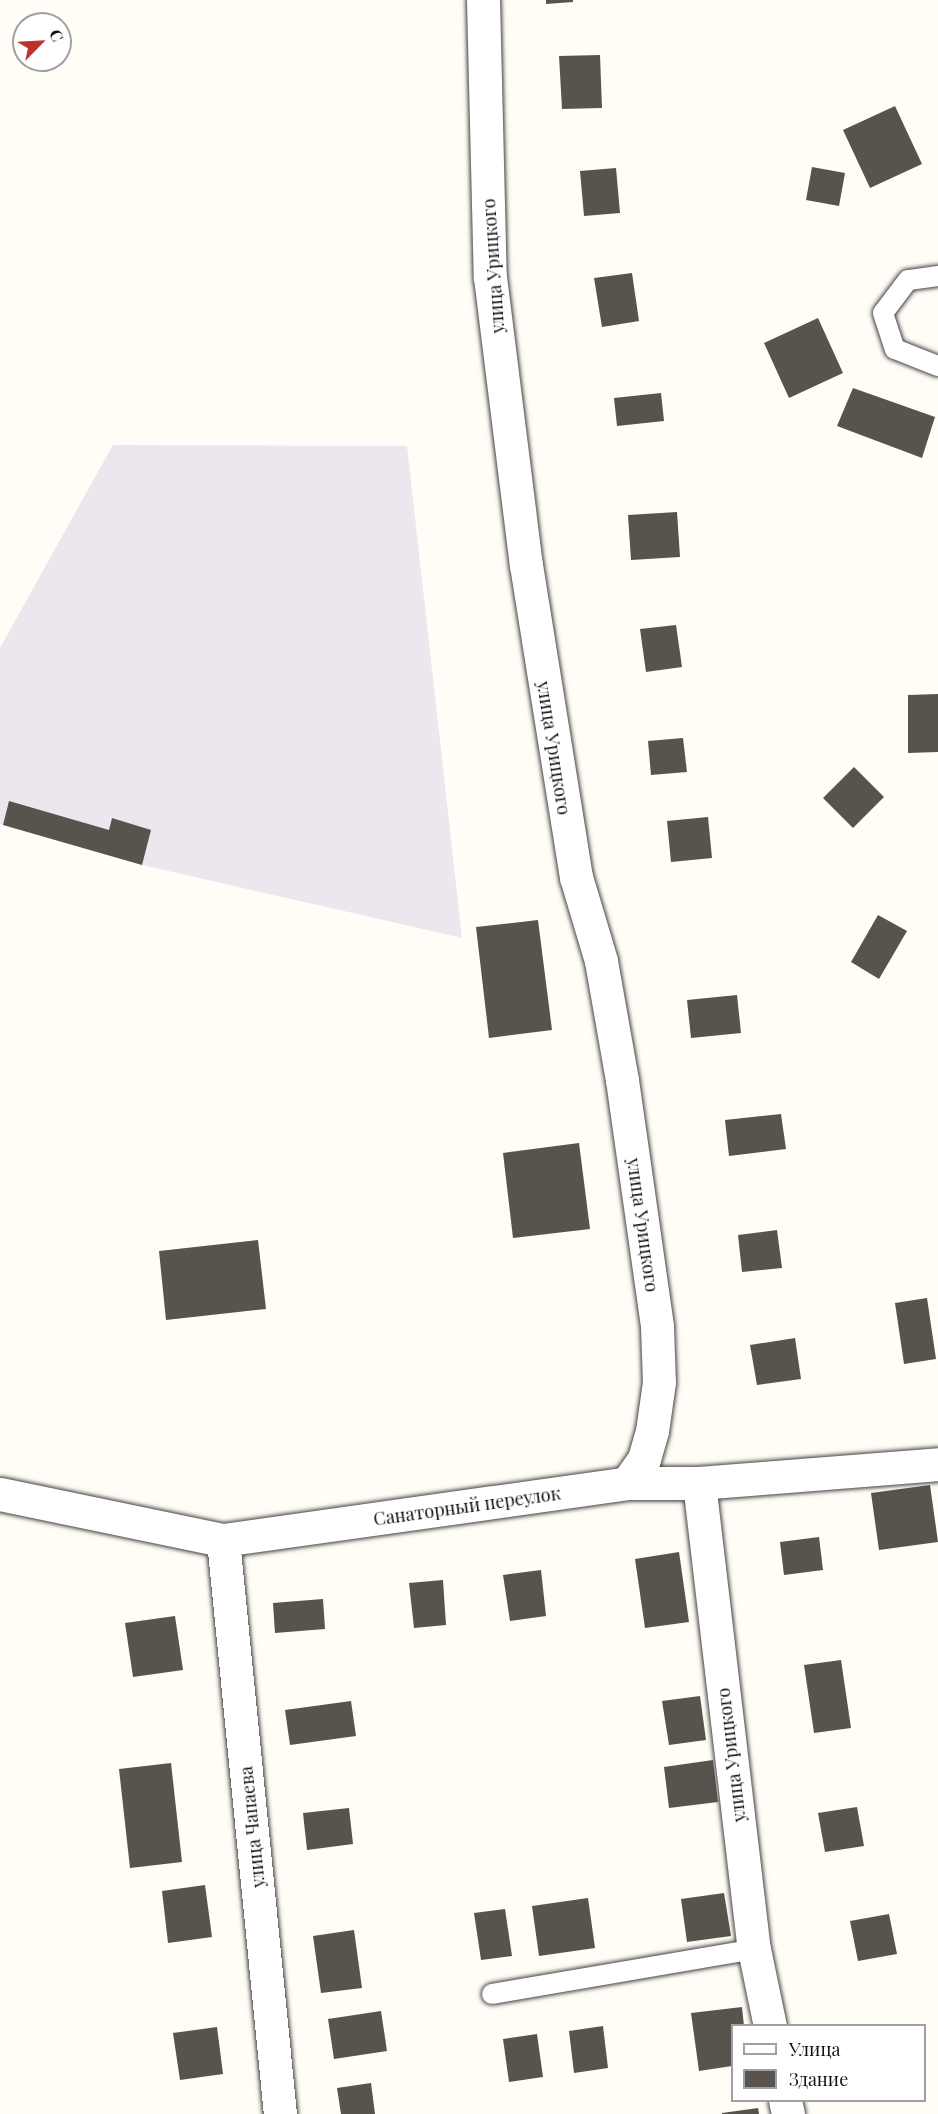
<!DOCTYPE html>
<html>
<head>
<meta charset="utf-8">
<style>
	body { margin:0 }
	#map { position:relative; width:938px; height:2114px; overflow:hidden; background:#fffdf5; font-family:"Playfair Display",serif }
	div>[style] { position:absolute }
	.industrial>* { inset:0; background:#eee6ee }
	.building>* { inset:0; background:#59534d }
	.roads { filter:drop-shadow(0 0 2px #444) drop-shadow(0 0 2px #444) }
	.service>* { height:20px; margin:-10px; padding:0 10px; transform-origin:10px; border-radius:10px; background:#fff }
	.minor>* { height:33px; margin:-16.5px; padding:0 16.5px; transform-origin:16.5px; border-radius:16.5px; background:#fff }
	span { translate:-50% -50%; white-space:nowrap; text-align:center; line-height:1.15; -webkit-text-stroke:6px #fff; paint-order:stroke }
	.street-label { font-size:18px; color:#111 }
	.legend { position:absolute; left:731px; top:2024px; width:195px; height:78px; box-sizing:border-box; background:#fff; border:2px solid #a0a0a0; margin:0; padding:8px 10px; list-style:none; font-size:18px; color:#111 }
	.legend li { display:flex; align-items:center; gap:12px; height:30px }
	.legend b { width:30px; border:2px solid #a0a0a0 }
	.north { position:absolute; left:12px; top:12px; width:60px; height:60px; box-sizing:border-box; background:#fff; border:2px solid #a0a0a0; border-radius:50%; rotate:66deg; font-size:16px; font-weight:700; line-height:24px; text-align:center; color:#111 }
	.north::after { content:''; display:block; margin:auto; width:21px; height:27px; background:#bd322c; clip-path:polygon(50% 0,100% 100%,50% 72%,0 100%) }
</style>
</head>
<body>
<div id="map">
	<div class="industrial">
		<i style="clip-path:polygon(113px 445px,407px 446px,462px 938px,142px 865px,0 824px,0 648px)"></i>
	</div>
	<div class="building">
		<i style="clip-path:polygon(546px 0,573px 0,573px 2px,546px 4px)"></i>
		<i style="clip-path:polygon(600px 55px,602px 108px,562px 109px,559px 56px)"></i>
		<i style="clip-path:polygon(895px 106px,922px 164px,870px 188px,843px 130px)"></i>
		<i style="clip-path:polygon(812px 167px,845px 173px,839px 206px,806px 200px)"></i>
		<i style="clip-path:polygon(616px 168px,620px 213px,584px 216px,580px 171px)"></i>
		<i style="clip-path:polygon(632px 273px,639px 321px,602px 327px,594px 278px)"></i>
		<i style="clip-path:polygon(818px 318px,843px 373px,789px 398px,764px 343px)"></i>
		<i style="clip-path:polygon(853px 388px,935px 417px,922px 458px,837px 426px)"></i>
		<i style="clip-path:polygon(661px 393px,664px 421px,617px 426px,614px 398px)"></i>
		<i style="clip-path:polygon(677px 512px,680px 557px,631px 560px,628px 515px)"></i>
		<i style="clip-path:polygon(676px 625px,682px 667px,646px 672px,640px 629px)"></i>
		<i style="clip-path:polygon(938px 694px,938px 752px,908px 753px,908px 695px)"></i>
		<i style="clip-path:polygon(683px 738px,687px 772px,651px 775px,648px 741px)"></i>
		<i style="clip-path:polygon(854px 767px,884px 797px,853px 828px,823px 798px)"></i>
		<i style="clip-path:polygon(9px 801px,109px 830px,112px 818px,151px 830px,142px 865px,3px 825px)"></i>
		<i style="clip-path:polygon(708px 817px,712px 858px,671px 862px,667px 821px)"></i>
		<i style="clip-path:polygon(878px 915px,907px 931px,879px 979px,851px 962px)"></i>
		<i style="clip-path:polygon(538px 920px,552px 1030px,489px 1038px,476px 927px)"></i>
		<i style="clip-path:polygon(737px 995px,741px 1033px,691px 1038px,687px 1000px)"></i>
		<i style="clip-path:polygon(781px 1114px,786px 1149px,729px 1156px,725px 1120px)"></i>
		<i style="clip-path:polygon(579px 1143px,590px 1229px,513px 1238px,503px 1153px)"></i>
		<i style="clip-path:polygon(777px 1230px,782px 1268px,742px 1272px,738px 1235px)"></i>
		<i style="clip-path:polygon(258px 1240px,266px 1309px,166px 1320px,159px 1251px)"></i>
		<i style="clip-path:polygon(927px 1298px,936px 1359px,904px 1364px,895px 1303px)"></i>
		<i style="clip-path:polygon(795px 1338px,801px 1379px,757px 1385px,750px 1345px)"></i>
		<i style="clip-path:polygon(930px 1485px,938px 1542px,879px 1550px,871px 1493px)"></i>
		<i style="clip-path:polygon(819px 1537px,823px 1570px,784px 1575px,780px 1542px)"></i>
		<i style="clip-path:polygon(679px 1552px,689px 1622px,645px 1628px,635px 1559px)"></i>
		<i style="clip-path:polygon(541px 1570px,546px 1616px,510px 1621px,503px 1575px)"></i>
		<i style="clip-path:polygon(443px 1580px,446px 1625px,414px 1628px,409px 1583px)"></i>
		<i style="clip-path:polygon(323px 1599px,325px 1629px,275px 1633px,273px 1603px)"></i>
		<i style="clip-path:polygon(175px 1616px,183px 1670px,133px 1677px,125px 1623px)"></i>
		<i style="clip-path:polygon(841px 1660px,851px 1728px,814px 1733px,804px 1665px)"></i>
		<i style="clip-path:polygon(700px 1696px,706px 1740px,669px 1745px,662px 1701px)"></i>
		<i style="clip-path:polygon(351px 1701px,356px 1736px,290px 1745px,285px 1710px)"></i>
		<i style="clip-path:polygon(713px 1760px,718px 1802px,669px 1808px,664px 1767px)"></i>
		<i style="clip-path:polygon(171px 1763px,182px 1862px,130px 1868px,119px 1769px)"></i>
		<i style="clip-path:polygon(857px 1807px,864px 1846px,825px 1852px,818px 1813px)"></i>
		<i style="clip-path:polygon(349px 1808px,353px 1844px,307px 1850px,303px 1813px)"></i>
		<i style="clip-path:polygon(205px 1885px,212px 1937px,168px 1943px,162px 1891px)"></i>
		<i style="clip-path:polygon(724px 1893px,731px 1936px,687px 1942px,681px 1899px)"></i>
		<i style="clip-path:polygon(588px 1898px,595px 1948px,539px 1956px,532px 1906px)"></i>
		<i style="clip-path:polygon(505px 1909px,512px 1956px,481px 1960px,474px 1913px)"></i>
		<i style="clip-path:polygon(889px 1914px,897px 1954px,858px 1961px,850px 1921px)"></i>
		<i style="clip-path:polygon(354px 1930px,362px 1988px,321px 1993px,313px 1936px)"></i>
		<i style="clip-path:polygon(742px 2007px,744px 2026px,732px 2026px,732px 2066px,699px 2071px,691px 2013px)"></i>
		<i style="clip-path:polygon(381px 2011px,387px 2051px,334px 2059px,328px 2019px)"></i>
		<i style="clip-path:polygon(603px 2026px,608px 2068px,574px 2073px,569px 2031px)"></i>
		<i style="clip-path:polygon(217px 2027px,223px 2074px,180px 2080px,173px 2033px)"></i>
		<i style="clip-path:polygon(537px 2034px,543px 2077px,509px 2082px,503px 2039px)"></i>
		<i style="clip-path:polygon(371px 2083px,375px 2114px,341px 2114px,337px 2088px)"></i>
		<i style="clip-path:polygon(758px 2108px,759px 2114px,722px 2114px,722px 2113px)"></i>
	</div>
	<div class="roads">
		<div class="service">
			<i style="left:938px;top:276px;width:30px;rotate:172deg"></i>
			<i style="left:908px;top:280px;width:41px;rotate:127.1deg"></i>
			<i style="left:883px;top:313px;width:38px;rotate:72deg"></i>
			<i style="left:895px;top:349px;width:46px;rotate:21.6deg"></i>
			<i style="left:492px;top:1994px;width:266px;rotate:-9.7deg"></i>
		</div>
		<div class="minor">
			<i style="left:483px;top:0;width:277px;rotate:88.6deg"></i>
			<i style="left:490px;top:277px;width:290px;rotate:82.9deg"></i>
			<i style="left:526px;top:565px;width:316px;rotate:80.9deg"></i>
			<i style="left:576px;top:877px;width:88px;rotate:73.4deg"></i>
			<i style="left:601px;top:961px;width:121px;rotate:80deg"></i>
			<i style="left:622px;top:1080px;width:248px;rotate:81.9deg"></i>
			<i style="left:657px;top:1326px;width:56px;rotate:88deg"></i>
			<i style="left:659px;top:1382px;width:49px;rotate:98.1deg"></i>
			<i style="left:652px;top:1431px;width:29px;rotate:106deg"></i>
			<i style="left:644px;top:1459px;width:29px;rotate:125deg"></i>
			<i style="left:699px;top:1483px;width:469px;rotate:83.3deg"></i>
			<i style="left:754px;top:1949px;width:79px;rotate:78.3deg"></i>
			<i style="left:0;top:1494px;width:228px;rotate:11.7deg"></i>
			<i style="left:223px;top:1540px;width:408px;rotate:-8deg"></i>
			<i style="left:627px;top:1483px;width:72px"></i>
			<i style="left:699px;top:1483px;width:240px;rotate:-4.5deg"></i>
			<i style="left:223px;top:1540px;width:577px;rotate:84.33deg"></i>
			<i style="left:785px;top:2100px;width:14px;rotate:78deg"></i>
		</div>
	</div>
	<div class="street-label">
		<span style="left:493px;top:266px;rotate:-94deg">улица Урицкого</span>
		<span style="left:554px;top:748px;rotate:81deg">улица Урицкого</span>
		<span style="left:643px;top:1225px;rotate:82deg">улица Урицкого</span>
		<span style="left:467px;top:1506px;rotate:-8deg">Санаторный переулок</span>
		<span style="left:731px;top:1755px;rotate:-97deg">улица Урицкого</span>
		<span style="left:252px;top:1827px;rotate:-96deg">улица Чапаева</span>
	</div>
	<ul class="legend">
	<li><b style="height:8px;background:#fff"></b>Улица</li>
	<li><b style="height:16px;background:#59534d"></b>Здание</li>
	</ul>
	<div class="north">С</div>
</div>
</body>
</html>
